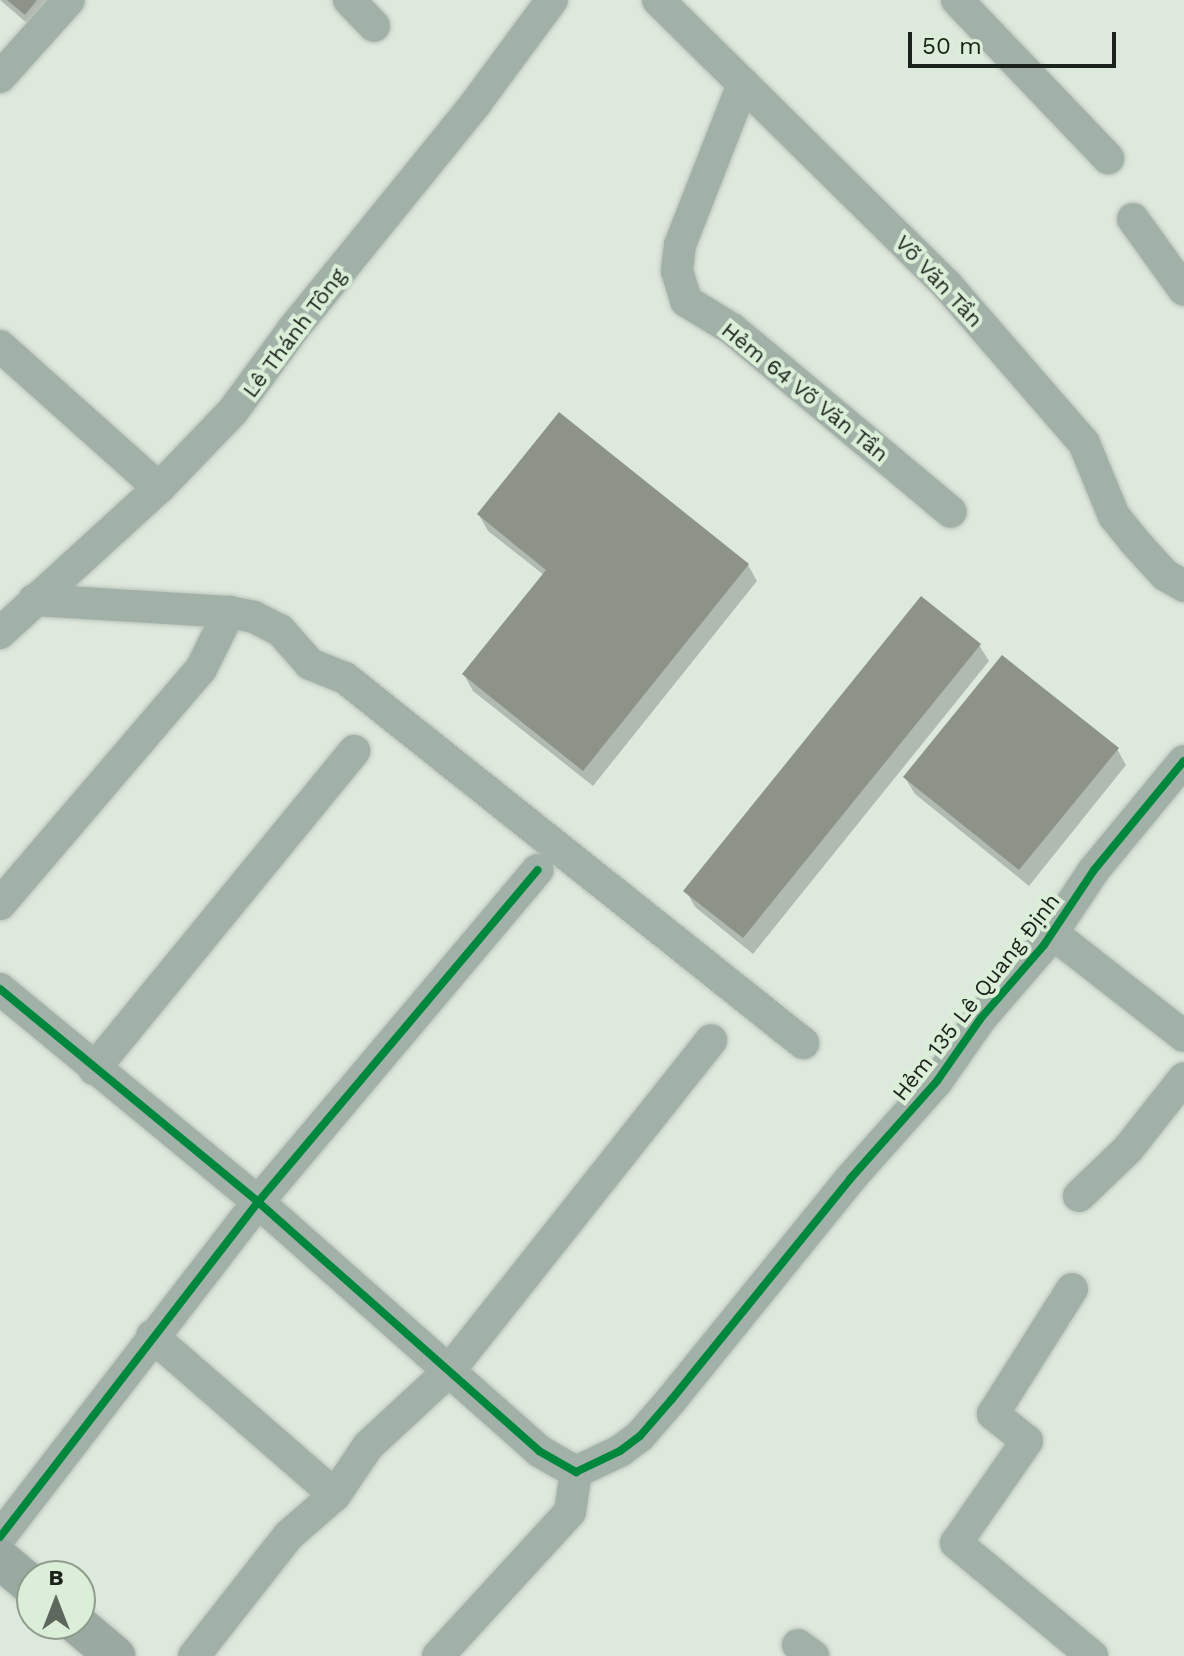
<!DOCTYPE html>
<html>
<head>
<meta charset="utf-8">
<style>
	body { margin:0 }
	#map { position:relative; width:1184px; height:1656px; overflow:hidden; background:#dee9dd; font-family:"Work Sans",sans-serif }
	div>[style] { position:absolute }
	.shadow>* { inset:0; background:#0003 }
	.building>* { inset:0; background:#8d9389 }
	.roads { filter:drop-shadow(0 0 2px #bcc4bb) drop-shadow(0 0 2px #bcc4bb) }
	.minor>* { height:32px; margin:-16px; padding:0 16px; transform-origin:16px; border-radius:16px; background:#a1b1a8 }
	.major>* { height:40px; margin:-20px; padding:0 20px; transform-origin:20px; border-radius:20px; background:#9aa9a1 }
	.cycleway>* { height:8px; margin:-4px; padding:0 4px; transform-origin:4px; border-radius:4px; background:#00873e }
	span { translate:-50% -50%; white-space:nowrap; text-align:center; line-height:1.15; -webkit-text-stroke:8px #daeed8; paint-order:stroke }
	.street-label { font-size:22px; color:#1b221b }
	.north { position:absolute; left:16px; top:1560px; width:80px; height:80px; box-sizing:border-box; background:#daeed8; border:2px solid #8e9c8c; border-radius:50%; rotate:0deg; font-size:22px; font-weight:700; line-height:32px; text-align:center; color:#1b221b }
	.north::after { content:''; display:block; margin:auto; width:28px; height:36px; background:#5f685f; clip-path:polygon(50% 0,100% 100%,50% 72%,0 100%) }
	.scale { position:absolute; left:908px; top:32px; width:208px; height:36px; box-sizing:border-box; border:4px solid #1b221b; border-top:0; padding-left:10px; font-size:24px; line-height:28px; white-space:nowrap; color:#1b221b; -webkit-text-stroke:6px #daeed8; paint-order:stroke }
</style>
</head>
<body>
<div id="map">
	<div class="shadow">
		<i style="clip-path:polygon(0 0,60px 0,35px 30px)"></i>
		<i style="clip-path:polygon(479px 515px,748px 565px,757px 581px,593px 786px,473px 691px,464px 675px,544px 575px,488px 531px)"></i>
		<i style="clip-path:polygon(979px 645px,989px 661px,753px 954px,695px 907px,686px 891px)"></i>
		<i style="clip-path:polygon(1117px 749px,1126px 765px,1029px 886px,915px 794px,905px 778px)"></i>
	</div>
	<div class="building">
		<i style="clip-path:polygon(7px 0,37px 0,25px 15px)"></i>
		<i style="clip-path:polygon(559px 412px,749px 564px,583px 771px,462px 674px,546px 570px,477px 514px)"></i>
		<i style="clip-path:polygon(921px 596px,981px 644px,743px 938px,683px 891px)"></i>
		<i style="clip-path:polygon(1002px 655px,1119px 748px,1019px 870px,903px 777px)"></i>
	</div>
	<div class="roads">
		<div class="minor">
			<i style="left:349px;top:0;width:36px;rotate:46deg"></i>
			<i style="left:658px;top:0;width:406px;rotate:44.6deg"></i>
			<i style="left:947px;top:285px;width:209px;rotate:49.1deg"></i>
			<i style="left:1084px;top:443px;width:79px;rotate:67.7deg"></i>
			<i style="left:1114px;top:516px;width:32px;rotate:51deg"></i>
			<i style="left:1134px;top:541px;width:46px;rotate:47.6deg"></i>
			<i style="left:1165px;top:575px;width:22px;rotate:30deg"></i>
			<i style="left:957px;top:0;width:219px;rotate:46.3deg"></i>
			<i style="left:0;top:77px;width:103px;rotate:-48.1deg"></i>
			<i style="left:743px;top:84px;width:173px;rotate:111.4deg"></i>
			<i style="left:680px;top:245px;width:26px;rotate:97deg"></i>
			<i style="left:677px;top:271px;width:31px;rotate:73deg"></i>
			<i style="left:686px;top:301px;width:54px;rotate:31.3deg"></i>
			<i style="left:732px;top:329px;width:285px;rotate:39.9deg"></i>
			<i style="left:1133px;top:219px;width:87px;rotate:54.3deg"></i>
			<i style="left:0;top:346px;width:213px;rotate:41.8deg"></i>
			<i style="left:34px;top:600px;width:195px;rotate:3.5deg"></i>
			<i style="left:229px;top:612px;width:25px;rotate:11deg"></i>
			<i style="left:254px;top:617px;width:29px;rotate:27deg"></i>
			<i style="left:280px;top:630px;width:45px;rotate:48.6deg"></i>
			<i style="left:310px;top:664px;width:38px;rotate:22deg"></i>
			<i style="left:345px;top:678px;width:586px;rotate:38.55deg"></i>
			<i style="left:0;top:633px;width:215px;rotate:-42.4deg"></i>
			<i style="left:159px;top:488px;width:107px;rotate:-46.1deg"></i>
			<i style="left:233px;top:411px;width:103px;rotate:-53.7deg"></i>
			<i style="left:294px;top:328px;width:289px;rotate:-51deg"></i>
			<i style="left:476px;top:103px;width:128px;rotate:-53.6deg"></i>
			<i style="left:0;top:904px;width:309px;rotate:-49.5deg"></i>
			<i style="left:201px;top:669px;width:64px;rotate:-63.8deg"></i>
			<i style="left:1052px;top:933px;width:167px;rotate:38deg"></i>
			<i style="left:0;top:989px;width:335px;rotate:39.5deg"></i>
			<i style="left:258px;top:1202px;width:375px;rotate:41.5deg"></i>
			<i style="left:539px;top:1451px;width:43px;rotate:29.6deg"></i>
			<i style="left:576px;top:1472px;width:49px;rotate:-25.5deg"></i>
			<i style="left:620px;top:1451px;width:25px;rotate:-37deg"></i>
			<i style="left:640px;top:1436px;width:49px;rotate:-49.1deg"></i>
			<i style="left:672px;top:1399px;width:283px;rotate:-51deg"></i>
			<i style="left:850px;top:1179px;width:131px;rotate:-48.4deg"></i>
			<i style="left:937px;top:1081px;width:77px;rotate:-55.1deg"></i>
			<i style="left:981px;top:1018px;width:96px;rotate:-49.2deg"></i>
			<i style="left:1044px;top:945px;width:90px;rotate:-56.3deg"></i>
			<i style="left:1094px;top:870px;width:141px;rotate:-50.5deg"></i>
			<i style="left:94px;top:1069px;width:411px;rotate:-50.7deg"></i>
			<i style="left:1079px;top:1196px;width:68px;rotate:-43.8deg"></i>
			<i style="left:1128px;top:1149px;width:90px;rotate:-51.7deg"></i>
			<i style="left:1072px;top:1289px;width:148px;rotate:122.3deg"></i>
			<i style="left:993px;top:1414px;width:43px;rotate:38.5deg"></i>
			<i style="left:1027px;top:1441px;width:124px;rotate:124.8deg"></i>
			<i style="left:956px;top:1543px;width:177px;rotate:39.7deg"></i>
			<i style="left:152px;top:1336px;width:242px;rotate:41deg"></i>
			<i style="left:0;top:1537px;width:423px;rotate:-52.4deg"></i>
			<i style="left:258px;top:1202px;width:434px;rotate:-49.9deg"></i>
			<i style="left:798px;top:1645px;width:19px;rotate:36deg"></i>
			<i style="left:194px;top:1656px;width:154px;rotate:-51.9deg"></i>
			<i style="left:289px;top:1535px;width:61px;rotate:-41deg"></i>
			<i style="left:335px;top:1495px;width:59px;rotate:-56deg"></i>
			<i style="left:368px;top:1446px;width:110px;rotate:-42.8deg"></i>
			<i style="left:449px;top:1371px;width:422px;rotate:-51.6deg"></i>
			<i style="left:438px;top:1656px;width:195px;rotate:-47.5deg"></i>
			<i style="left:570px;top:1512px;width:40px;rotate:-81.5deg"></i>
		</div>
		<div class="major">
			<i style="left:0;top:1559px;width:42px;rotate:40.2deg"></i>
			<i style="left:77px;top:1624px;width:50px;rotate:40.1deg"></i>
		</div>
	</div>
	<div class="cycleway">
		<i style="left:0;top:989px;width:335px;rotate:39.5deg"></i>
		<i style="left:258px;top:1202px;width:375px;rotate:41.5deg"></i>
		<i style="left:539px;top:1451px;width:43px;rotate:29.6deg"></i>
		<i style="left:576px;top:1472px;width:49px;rotate:-25.5deg"></i>
		<i style="left:620px;top:1451px;width:25px;rotate:-37deg"></i>
		<i style="left:640px;top:1436px;width:49px;rotate:-49.1deg"></i>
		<i style="left:672px;top:1399px;width:283px;rotate:-51deg"></i>
		<i style="left:850px;top:1179px;width:131px;rotate:-48.4deg"></i>
		<i style="left:937px;top:1081px;width:77px;rotate:-55.1deg"></i>
		<i style="left:981px;top:1018px;width:96px;rotate:-49.2deg"></i>
		<i style="left:1044px;top:945px;width:90px;rotate:-56.3deg"></i>
		<i style="left:1094px;top:870px;width:141px;rotate:-50.5deg"></i>
		<i style="left:0;top:1537px;width:423px;rotate:-52.4deg"></i>
		<i style="left:258px;top:1202px;width:434px;rotate:-49.9deg"></i>
	</div>
	<div class="street-label">
		<span style="left:939px;top:281px;rotate:47deg">Võ Văn Tần</span>
		<span style="left:294px;top:333px;rotate:-53deg">Lê Thánh Tông</span>
		<span style="left:805px;top:392px;rotate:39deg">Hẻm 64 Võ Văn Tần</span>
		<span style="left:976px;top:997px;rotate:-52deg">Hẻm 135 Lê Quang Định</span>
	</div>
	<div class="north">B</div>
	<div class="scale">50 m</div>
</div>
</body>
</html>
